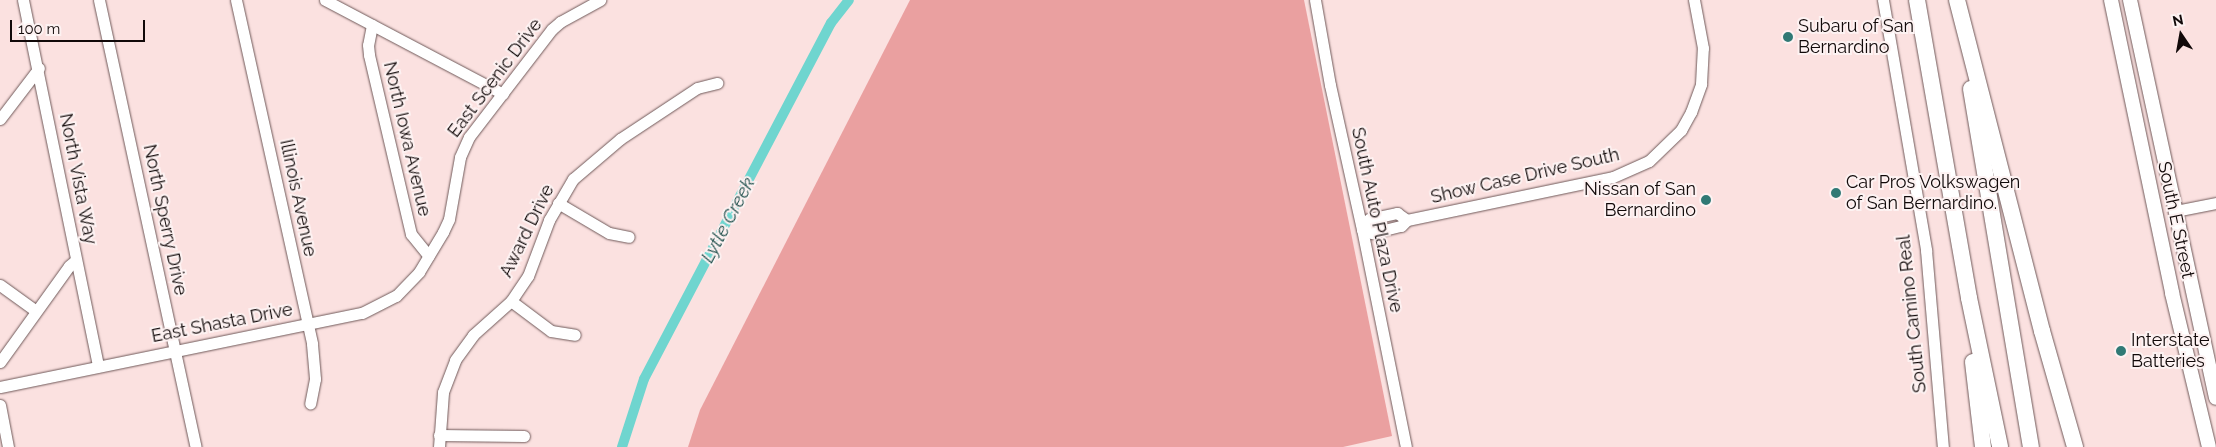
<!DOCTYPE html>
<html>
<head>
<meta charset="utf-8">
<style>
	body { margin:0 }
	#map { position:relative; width:2216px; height:447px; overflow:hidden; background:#fbe1e0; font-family:Raleway,sans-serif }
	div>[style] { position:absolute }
	.green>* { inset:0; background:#eaa0a0 }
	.canal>* { height:10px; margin:-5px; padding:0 5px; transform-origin:5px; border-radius:5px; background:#6fd5cf }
	.roads { filter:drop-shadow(0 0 1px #6f5959) drop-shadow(0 0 1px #6f5959) }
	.minor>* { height:11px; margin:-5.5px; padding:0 5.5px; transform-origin:5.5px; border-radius:5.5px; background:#fff }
	.major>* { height:14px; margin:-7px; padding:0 7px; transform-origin:7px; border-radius:7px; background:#fff }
	.highway>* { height:16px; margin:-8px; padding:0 8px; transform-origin:8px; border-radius:8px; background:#fff }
	.dots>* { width:14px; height:14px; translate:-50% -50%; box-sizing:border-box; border:2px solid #fdf2f2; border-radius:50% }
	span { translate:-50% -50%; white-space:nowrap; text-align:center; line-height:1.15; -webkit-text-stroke:4px #fdf2f2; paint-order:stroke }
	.poi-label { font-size:18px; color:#110909 }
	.left { translate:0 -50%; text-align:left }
	.right { translate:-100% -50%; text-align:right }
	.street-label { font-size:18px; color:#110909 }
	.water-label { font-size:19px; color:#255350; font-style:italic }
	.north { position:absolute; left:2156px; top:10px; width:50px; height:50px; -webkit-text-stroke:4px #fdf2f2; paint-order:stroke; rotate:348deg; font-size:14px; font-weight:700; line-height:20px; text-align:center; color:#110909 }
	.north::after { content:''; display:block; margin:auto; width:18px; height:22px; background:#110909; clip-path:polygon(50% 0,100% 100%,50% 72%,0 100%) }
	.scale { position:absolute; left:10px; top:20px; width:135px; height:22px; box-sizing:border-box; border:2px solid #110909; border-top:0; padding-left:6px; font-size:15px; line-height:18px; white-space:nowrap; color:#110909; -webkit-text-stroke:4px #fdf2f2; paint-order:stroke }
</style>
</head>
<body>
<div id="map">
	<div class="green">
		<i style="clip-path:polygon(910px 0,1304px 0,1392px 436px,1343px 447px,688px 447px,700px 410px)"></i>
	</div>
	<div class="canal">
		<i style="left:622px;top:447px;width:71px;rotate:-72.1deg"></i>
		<i style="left:644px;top:379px;width:402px;rotate:-62.3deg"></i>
		<i style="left:831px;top:23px;width:29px;rotate:-52deg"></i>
	</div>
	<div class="roads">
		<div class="minor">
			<i style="left:23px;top:0;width:374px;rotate:78.4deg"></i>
			<i style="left:99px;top:0;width:457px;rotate:77.8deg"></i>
			<i style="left:236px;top:0;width:352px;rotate:77.5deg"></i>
			<i style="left:312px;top:344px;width:35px;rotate:85deg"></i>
			<i style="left:315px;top:379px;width:25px;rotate:101deg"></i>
			<i style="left:325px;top:0;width:201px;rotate:27.8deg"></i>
			<i style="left:1315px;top:0;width:86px;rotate:80deg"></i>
			<i style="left:1330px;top:85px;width:148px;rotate:77.5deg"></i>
			<i style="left:1362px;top:229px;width:222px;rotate:78.6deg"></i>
			<i style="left:1883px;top:0;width:254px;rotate:80.2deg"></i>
			<i style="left:1926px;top:250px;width:198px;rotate:85.1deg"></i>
			<i style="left:372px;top:25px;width:20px;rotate:101deg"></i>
			<i style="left:368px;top:45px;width:10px;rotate:84deg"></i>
			<i style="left:369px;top:55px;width:184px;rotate:76.8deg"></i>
			<i style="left:411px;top:234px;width:28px;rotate:51deg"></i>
			<i style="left:0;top:119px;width:64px;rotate:-52.6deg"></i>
			<i style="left:558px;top:203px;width:59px;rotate:30.5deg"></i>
			<i style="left:609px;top:233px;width:20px;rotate:11deg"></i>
			<i style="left:2175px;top:211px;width:42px;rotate:-11deg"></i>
			<i style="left:1362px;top:229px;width:11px;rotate:22deg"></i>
			<i style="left:1372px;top:233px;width:30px;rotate:-14deg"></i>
			<i style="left:1401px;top:226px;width:8px;rotate:-45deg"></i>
			<i style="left:1407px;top:220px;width:210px;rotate:-11.8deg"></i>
			<i style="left:1613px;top:177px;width:39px;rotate:-24deg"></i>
			<i style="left:1649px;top:161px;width:45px;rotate:-44.1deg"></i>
			<i style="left:1681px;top:130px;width:21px;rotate:-61deg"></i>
			<i style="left:1691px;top:112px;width:30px;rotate:-70deg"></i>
			<i style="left:1701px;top:84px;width:36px;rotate:-87deg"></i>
			<i style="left:1703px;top:48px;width:49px;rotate:-100.6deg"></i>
			<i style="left:1362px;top:229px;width:12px;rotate:-55deg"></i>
			<i style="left:1369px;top:219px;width:29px;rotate:-12deg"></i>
			<i style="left:1397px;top:213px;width:12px;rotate:35deg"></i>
			<i style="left:0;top:285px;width:44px;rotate:35.8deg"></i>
			<i style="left:511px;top:301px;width:50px;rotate:36.9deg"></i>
			<i style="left:551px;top:331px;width:24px;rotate:9deg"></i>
			<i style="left:0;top:362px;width:118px;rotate:-54.3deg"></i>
			<i style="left:69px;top:266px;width:9px;rotate:-41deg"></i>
			<i style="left:0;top:387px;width:369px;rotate:-11.6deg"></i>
			<i style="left:362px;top:313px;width:38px;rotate:-27deg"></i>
			<i style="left:396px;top:296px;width:33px;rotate:-46deg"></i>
			<i style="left:419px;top:272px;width:47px;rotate:-59deg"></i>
			<i style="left:443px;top:232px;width:14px;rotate:-65deg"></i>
			<i style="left:449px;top:219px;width:63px;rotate:-79.9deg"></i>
			<i style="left:460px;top:157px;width:22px;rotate:-66deg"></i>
			<i style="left:469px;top:137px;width:136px;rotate:-52.5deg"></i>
			<i style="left:552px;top:29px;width:11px;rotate:-41deg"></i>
			<i style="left:560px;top:22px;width:46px;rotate:-28.8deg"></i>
			<i style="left:0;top:405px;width:43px;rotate:79.2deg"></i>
			<i style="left:439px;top:435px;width:85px;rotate:0.7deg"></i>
			<i style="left:439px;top:447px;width:55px;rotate:-85.8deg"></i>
			<i style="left:443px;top:392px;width:34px;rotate:-69deg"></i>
			<i style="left:455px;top:360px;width:31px;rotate:-54deg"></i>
			<i style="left:473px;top:335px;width:51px;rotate:-41.8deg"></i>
			<i style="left:511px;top:301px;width:30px;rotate:-56deg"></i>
			<i style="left:528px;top:276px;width:60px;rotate:-69.4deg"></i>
			<i style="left:549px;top:220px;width:48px;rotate:-59.7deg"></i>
			<i style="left:573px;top:179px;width:62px;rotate:-40.4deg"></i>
			<i style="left:620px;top:139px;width:92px;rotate:-33.5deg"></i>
			<i style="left:697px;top:88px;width:21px;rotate:-14deg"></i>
		</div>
		<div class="major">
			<i style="left:2111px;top:0;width:299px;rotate:78.2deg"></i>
			<i style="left:2172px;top:293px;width:158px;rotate:76.5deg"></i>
			<i style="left:2130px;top:0;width:407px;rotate:77.8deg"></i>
		</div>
		<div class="highway">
			<i style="left:1917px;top:0;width:303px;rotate:80.1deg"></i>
			<i style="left:1969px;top:298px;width:152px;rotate:78.2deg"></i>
			<i style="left:1957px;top:0;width:342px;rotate:75.6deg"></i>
			<i style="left:2042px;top:331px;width:121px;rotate:74.1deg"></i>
			<i style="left:1971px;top:89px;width:363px;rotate:80.5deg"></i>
			<i style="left:1973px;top:362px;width:86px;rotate:83.3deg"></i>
		</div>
	</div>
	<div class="dots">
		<i style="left:1788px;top:37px;background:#307975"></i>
		<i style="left:1836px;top:193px;background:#307975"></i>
		<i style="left:1706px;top:200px;background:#307975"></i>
		<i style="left:2121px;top:351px;background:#307975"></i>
	</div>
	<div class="poi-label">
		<span class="left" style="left:1798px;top:37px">Subaru of San<br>Bernardino</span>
		<span class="left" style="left:1846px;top:193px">Car Pros Volkswagen<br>of San Bernardino.</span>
		<span class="right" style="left:1696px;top:200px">Nissan of San<br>Bernardino</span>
		<span class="left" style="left:2131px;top:351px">Interstate<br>Batteries</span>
	</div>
	<div class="street-label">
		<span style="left:495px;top:78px;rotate:-53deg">East Scenic Drive</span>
		<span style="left:407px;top:139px;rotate:77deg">North Iowa Avenue</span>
		<span style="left:1525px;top:176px;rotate:-13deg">Show Case Drive South</span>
		<span style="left:78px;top:179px;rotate:79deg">North Vista Way</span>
		<span style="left:298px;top:198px;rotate:78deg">Illinois Avenue</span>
		<span style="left:165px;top:220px;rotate:78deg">North Sperry Drive</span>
		<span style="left:1377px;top:220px;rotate:78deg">South Auto Plaza Drive</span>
		<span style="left:2176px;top:220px;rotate:78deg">South E Street</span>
		<span style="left:527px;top:231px;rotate:-64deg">Award Drive</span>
		<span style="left:1912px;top:314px;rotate:-96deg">South Camino Real</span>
		<span style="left:222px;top:323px;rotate:-11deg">East Shasta Drive</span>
	</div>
	<div class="water-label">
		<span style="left:728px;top:220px;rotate:-62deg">Lytle Creek</span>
	</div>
	<div class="north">N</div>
	<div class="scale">100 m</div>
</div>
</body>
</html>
